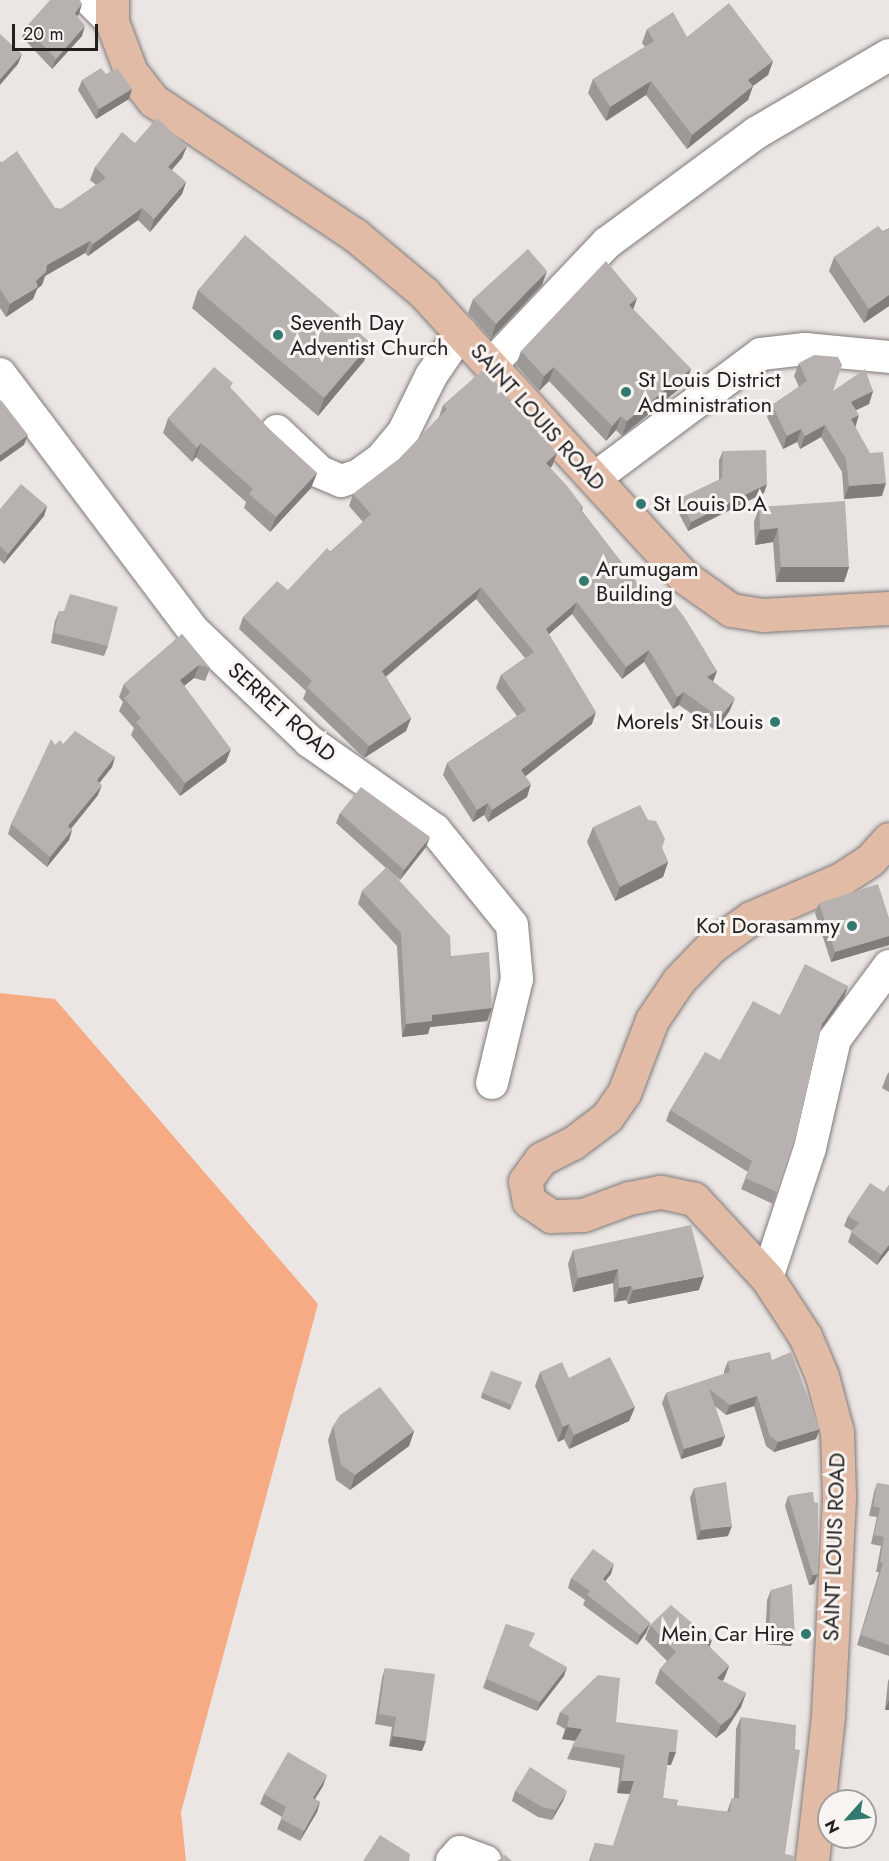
<!DOCTYPE html>
<html>
<head>
<meta charset="utf-8">
<style>
	body { margin:0 }
	#map { position:relative; width:889px; height:1861px; overflow:hidden; background:#ebe6e4; font-family:Jost,sans-serif }
	div>[style] { position:absolute }
	.green>* { inset:0; background:#f6ab85 }
	.roads { filter:drop-shadow(0 0 2px #7e7a78) drop-shadow(0 0 2px #7e7a78) }
	.minor>* { height:32px; margin:-16px; padding:0 16px; transform-origin:16px; border-radius:16px; background:#fff }
	.major>* { height:33px; margin:-16.5px; padding:0 16.5px; transform-origin:16.5px; border-radius:16.5px; background:#e2bba7 }
	.wall>* { inset:0; background:#9d9997 }
	.shaded-wall>* { inset:0; background:#807d7b }
	.building>* { inset:0; background:#b7b2b0 }
	.dots>* { width:16px; height:16px; translate:-50% -50%; box-sizing:border-box; border:3px solid #f8f4f1; border-radius:50% }
	span { translate:-50% -50%; white-space:nowrap; text-align:center; line-height:1.15; -webkit-text-stroke:6px #f8f4f1; paint-order:stroke }
	.poi-label { font-size:22px; color:#22201f }
	.left { translate:0 -50%; text-align:left }
	.right { translate:-100% -50%; text-align:right }
	.street-label { font-size:22px; color:#22201f }
	.north { position:absolute; left:817px; top:1789px; width:60px; height:60px; box-sizing:border-box; background:#f8f4f1; border:2px solid #a29f9d; border-radius:50%; rotate:243deg; font-size:16px; font-weight:700; line-height:24px; text-align:center; color:#22201f }
	.north::after { content:''; display:block; margin:auto; width:21px; height:27px; background:#327970; clip-path:polygon(50% 0,100% 100%,50% 72%,0 100%) }
	.scale { position:absolute; left:12px; top:24px; width:86px; height:27px; box-sizing:border-box; border:3px solid #22201f; border-top:0; padding-left:8px; font-size:18px; line-height:21px; white-space:nowrap; color:#22201f; -webkit-text-stroke:4px #f8f4f1; paint-order:stroke }
</style>
</head>
<body>
<div id="map">
	<div class="green">
		<i style="clip-path:polygon(0 993px,55px 999px,318px 1304px,181px 1812px,186px 1861px,0 1861px)"></i>
	</div>
	<div class="roads">
		<div class="minor">
			<i style="left:90px;top:0;width:31px;rotate:45deg"></i>
			<i style="left:492px;top:364px;width:167px;rotate:-46.5deg"></i>
			<i style="left:607px;top:243px;width:185px;rotate:-36.4deg"></i>
			<i style="left:756px;top:133px;width:154px;rotate:-30.4deg"></i>
			<i style="left:0;top:374px;width:321px;rotate:53deg"></i>
			<i style="left:193px;top:630px;width:161px;rotate:43.7deg"></i>
			<i style="left:309px;top:741px;width:154px;rotate:35.2deg"></i>
			<i style="left:435px;top:830px;width:122px;rotate:51deg"></i>
			<i style="left:512px;top:925px;width:54px;rotate:84.7deg"></i>
			<i style="left:517px;top:979px;width:107px;rotate:103.5deg"></i>
			<i style="left:277px;top:431px;width:59px;rotate:43.6deg"></i>
			<i style="left:320px;top:472px;width:23px;rotate:23deg"></i>
			<i style="left:341px;top:481px;width:19px;rotate:-18deg"></i>
			<i style="left:359px;top:475px;width:27px;rotate:-36deg"></i>
			<i style="left:381px;top:459px;width:34px;rotate:-50deg"></i>
			<i style="left:403px;top:433px;width:64px;rotate:-63.8deg"></i>
			<i style="left:431px;top:376px;width:53px;rotate:-55.7deg"></i>
			<i style="left:595px;top:478px;width:207px;rotate:-36.8deg"></i>
			<i style="left:761px;top:354px;width:44px;rotate:-6.5deg"></i>
			<i style="left:805px;top:349px;width:84px;rotate:5.4deg"></i>
			<i style="left:767px;top:1278px;width:137px;rotate:-71.7deg"></i>
			<i style="left:810px;top:1148px;width:112px;rotate:-77.1deg"></i>
			<i style="left:835px;top:1039px;width:91px;rotate:-53.5deg"></i>
			<i style="left:452px;top:1861px;width:12px;rotate:-48deg"></i>
			<i style="left:460px;top:1852px;width:27px;rotate:20deg"></i>
		</div>
		<div class="major">
			<i style="left:112px;top:0;width:22px;rotate:90deg"></i>
			<i style="left:112px;top:22px;width:53px;rotate:69.2deg"></i>
			<i style="left:131px;top:72px;width:37px;rotate:52deg"></i>
			<i style="left:154px;top:101px;width:242px;rotate:33.7deg"></i>
			<i style="left:355px;top:235px;width:90px;rotate:40deg"></i>
			<i style="left:424px;top:293px;width:384px;rotate:47.5deg"></i>
			<i style="left:683px;top:576px;width:59px;rotate:35.3deg"></i>
			<i style="left:731px;top:610px;width:32px;rotate:9deg"></i>
			<i style="left:763px;top:615px;width:126px;rotate:-3.2deg"></i>
			<i style="left:812px;top:1861px;width:147px;rotate:-83.7deg"></i>
			<i style="left:828px;top:1715px;width:219px;rotate:-87.1deg"></i>
			<i style="left:839px;top:1496px;width:64px;rotate:-91.8deg"></i>
			<i style="left:837px;top:1432px;width:58px;rotate:-105deg"></i>
			<i style="left:822px;top:1376px;width:43px;rotate:-113deg"></i>
			<i style="left:805px;top:1336px;width:69px;rotate:-123.2deg"></i>
			<i style="left:767px;top:1278px;width:108px;rotate:-132.7deg"></i>
			<i style="left:694px;top:1199px;width:35px;rotate:-168deg"></i>
			<i style="left:660px;top:1192px;width:32px;rotate:169deg"></i>
			<i style="left:629px;top:1198px;width:49px;rotate:159.7deg"></i>
			<i style="left:583px;top:1215px;width:32px;rotate:178deg"></i>
			<i style="left:551px;top:1216px;width:27px;rotate:-146deg"></i>
			<i style="left:529px;top:1201px;width:20px;rotate:-101deg"></i>
			<i style="left:525px;top:1181px;width:27px;rotate:-54deg"></i>
			<i style="left:541px;top:1159px;width:36px;rotate:-27deg"></i>
			<i style="left:573px;top:1143px;width:43px;rotate:-37.4deg"></i>
			<i style="left:607px;top:1117px;width:29px;rotate:-55deg"></i>
			<i style="left:624px;top:1093px;width:78px;rotate:-69deg"></i>
			<i style="left:652px;top:1020px;width:48px;rotate:-56deg"></i>
			<i style="left:679px;top:980px;width:47px;rotate:-45.9deg"></i>
			<i style="left:712px;top:946px;width:48px;rotate:-35.7deg"></i>
			<i style="left:751px;top:918px;width:98px;rotate:-23.4deg"></i>
			<i style="left:841px;top:879px;width:35px;rotate:-33deg"></i>
			<i style="left:870px;top:860px;width:28px;rotate:-48deg"></i>
		</div>
	</div>
	<div class="wall">
		<i style="clip-path:polygon(82px 4px,77px 16px,82px 36px,52px 69px,22px 37px,26px 27px)"></i>
		<i style="clip-path:polygon(647px 29px,687px 37px,773px 61px,768px 75px,753px 86px,748px 100px,687px 149px,646px 95px,606px 121px,588px 93px,593px 79px,645px 47px,642px 43px)"></i>
		<i style="clip-path:polygon(106px 74px,132px 89px,129px 99px,96px 119px,78px 90px,82px 80px)"></i>
		<i style="clip-path:polygon(135px 143px,187px 146px,182px 158px,172px 170px,186px 182px,182px 194px,150px 232px,138px 220px,88px 256px,85px 253px,45px 276px,42px 285px,37px 289px,33px 299px,6px 317px,0 308px,0 161px,55px 208px,61px 209px,96px 185px,90px 180px,95px 167px)"></i>
		<i style="clip-path:polygon(889px 228px,889px 306px,864px 323px,829px 271px,834px 257px)"></i>
		<i style="clip-path:polygon(542px 285px,491px 339px,468px 313px,473px 299px)"></i>
		<i style="clip-path:polygon(198px 290px,371px 343px,364px 361px,318px 416px,192px 308px)"></i>
		<i style="clip-path:polygon(637px 298px,633px 309px,691px 369px,685px 384px,622px 436px,616px 430px,606px 441px,549px 381px,539px 391px,516px 365px,521px 351px)"></i>
		<i style="clip-path:polygon(799px 363px,833px 391px,873px 391px,869px 404px,856px 410px,855px 427px,882px 496px,844px 499px,842px 472px,821px 437px,800px 449px,797px 442px,783px 449px,767px 417px,772px 405px,799px 387px,794px 376px)"></i>
		<i style="clip-path:polygon(231px 389px,270px 430px,317px 473px,311px 488px,270px 532px,244px 508px,246px 502px,196px 457px,192px 462px,163px 433px,168px 418px)"></i>
		<i style="clip-path:polygon(443px 405px,557px 453px,552px 466px,550px 468px,583px 507px,582px 511px,652px 602px,717px 671px,713px 682px,730px 710px,716px 731px,679px 705px,673px 709px,644px 662px,622px 679px,572px 614px,549px 634px,592px 724px,525px 776px,527px 797px,488px 822px,484px 815px,473px 822px,443px 775px,447px 763px,517px 716px,496px 688px,501px 675px,525px 658px,476px 599px,386px 677px,411px 718px,406px 731px,364px 758px,303px 699px,306px 691px,239px 629px,243px 617px,288px 590px,363px 522px,349px 506px,353px 494px,399px 459px,439px 417px)"></i>
		<i style="clip-path:polygon(723px 451px,764px 493px,688px 531px,676px 508px,679px 499px,719px 480px,719px 460px)"></i>
		<i style="clip-path:polygon(47px 506px,44px 516px,4px 564px,0 560px,0 509px)"></i>
		<i style="clip-path:polygon(759px 507px,849px 567px,844px 582px,776px 582px,773px 542px,755px 545px,754px 522px)"></i>
		<i style="clip-path:polygon(59px 611px,64px 611px,108px 646px,104px 656px,51px 643px,55px 621px)"></i>
		<i style="clip-path:polygon(182px 634px,210px 668px,205px 681px,194px 678px,184px 686px,226px 762px,180px 796px,131px 735px,134px 728px,119px 711px,123px 702px,119px 697px,124px 684px)"></i>
		<i style="clip-path:polygon(63px 744px,115px 757px,112px 767px,99px 783px,98px 795px,71px 829px,72px 830px,69px 840px,47px 867px,8px 834px,11px 824px,55px 745px)"></i>
		<i style="clip-path:polygon(340px 813px,426px 847px,400px 880px,391px 872px,451px 956px,492px 1008px,487px 1021px,430px 1027px,428px 1034px,402px 1037px,397px 946px,358px 904px,362px 891px,386px 868px,336px 823px)"></i>
		<i style="clip-path:polygon(593px 827px,662px 848px,668px 862px,663px 877px,615px 901px,587px 842px)"></i>
		<i style="clip-path:polygon(819px 903px,889px 936px,889px 945px,831px 962px,815px 913px)"></i>
		<i style="clip-path:polygon(848px 986px,844px 997px,820px 1032px,797px 1132px,773px 1204px,741px 1189px,748px 1172px,666px 1121px,670px 1110px,720px 1060px,780px 1015px)"></i>
		<i style="clip-path:polygon(889px 1072px,889px 1092px,882px 1088px,887px 1075px)"></i>
		<i style="clip-path:polygon(889px 1185px,889px 1250px,877px 1265px,848px 1242px,852px 1231px,844px 1226px,848px 1216px,884px 1192px)"></i>
		<i style="clip-path:polygon(573px 1250px,699px 1290px,628px 1304px,626px 1300px,614px 1302px,613px 1283px,573px 1292px,568px 1264px)"></i>
		<i style="clip-path:polygon(772px 1360px,816px 1439px,774px 1452px,766px 1446px,754px 1406px,726px 1415px,715px 1406px,725px 1436px,721px 1446px,681px 1459px,662px 1403px,666px 1393px,724px 1374px,724px 1371px,728px 1361px)"></i>
		<i style="clip-path:polygon(540px 1372px,569px 1378px,635px 1407px,629px 1421px,569px 1449px,564px 1439px,558px 1442px,535px 1386px)"></i>
		<i style="clip-path:polygon(522px 1382px,510px 1410px,481px 1398px,482px 1393px)"></i>
		<i style="clip-path:polygon(333px 1426px,414px 1431px,409px 1446px,350px 1490px,336px 1480px,328px 1440px)"></i>
		<i style="clip-path:polygon(877px 1483px,889px 1485px,889px 1656px,857px 1645px,879px 1572px,876px 1572px,881px 1546px,871px 1544px,877px 1517px,869px 1516px,874px 1492px)"></i>
		<i style="clip-path:polygon(694px 1488px,728px 1536px,697px 1540px,690px 1498px)"></i>
		<i style="clip-path:polygon(813px 1492px,814px 1584px,809px 1585px,785px 1506px,788px 1496px)"></i>
		<i style="clip-path:polygon(611px 1574px,605px 1581px,650px 1623px,646px 1633px,637px 1645px,583px 1605px,585px 1600px,568px 1588px,571px 1578px)"></i>
		<i style="clip-path:polygon(771px 1590px,791px 1646px,765px 1644px,767px 1600px)"></i>
		<i style="clip-path:polygon(506px 1624px,529px 1646px,564px 1676px,537px 1711px,483px 1688px)"></i>
		<i style="clip-path:polygon(650px 1625px,709px 1647px,729px 1666px,724px 1679px,722px 1681px,746px 1693px,741px 1707px,726px 1730px,716px 1738px,655px 1683px,660px 1669px,667px 1661px,645px 1639px)"></i>
		<i style="clip-path:polygon(385px 1668px,422px 1751px,389px 1746px,392px 1727px,375px 1724px,382px 1678px)"></i>
		<i style="clip-path:polygon(889px 1679px,889px 1710px,885px 1710px,888px 1681px)"></i>
		<i style="clip-path:polygon(560px 1712px,616px 1722px,671px 1765px,667px 1765px,663px 1798px,678px 1800px,676px 1806px,727px 1812px,732px 1798px,734px 1798px,736px 1729px,741px 1717px,785px 1854px,794px 1861px,589px 1861px,595px 1843px,613px 1846px,630px 1794px,617px 1793px,620px 1768px,567px 1759px,575px 1741px,562px 1739px,565px 1729px,556px 1724px)"></i>
		<i style="clip-path:polygon(323px 1786px,315px 1799px,320px 1802px,317px 1812px,300px 1841px,277px 1829px,282px 1817px,260px 1804px,264px 1794px)"></i>
		<i style="clip-path:polygon(515px 1791px,563px 1801px,552px 1820px,538px 1817px,512px 1801px)"></i>
	</div>
	<div class="shaded-wall">
		<i style="clip-path:polygon(82px 4px,79px 14px,71px 23px,75px 13px)"></i>
		<i style="clip-path:polygon(85px 26px,82px 36px,52px 69px,56px 59px)"></i>
		<i style="clip-path:polygon(22px 54px,18px 64px,0 85px,0 79px)"></i>
		<i style="clip-path:polygon(773px 61px,768px 75px,743px 93px,748px 80px)"></i>
		<i style="clip-path:polygon(651px 81px,646px 95px,606px 121px,610px 107px)"></i>
		<i style="clip-path:polygon(753px 86px,748px 100px,687px 149px,692px 135px)"></i>
		<i style="clip-path:polygon(132px 89px,129px 99px,96px 119px,99px 109px)"></i>
		<i style="clip-path:polygon(187px 146px,182px 158px,163px 179px,168px 167px)"></i>
		<i style="clip-path:polygon(186px 182px,182px 194px,150px 232px,154px 219px)"></i>
		<i style="clip-path:polygon(142px 208px,138px 220px,88px 256px,93px 244px)"></i>
		<i style="clip-path:polygon(90px 241px,85px 253px,45px 276px,42px 285px,37px 289px,33px 299px,6px 317px,10px 304px,36px 281px,47px 265px)"></i>
		<i style="clip-path:polygon(547px 271px,542px 285px,491px 339px,496px 324px)"></i>
		<i style="clip-path:polygon(889px 295px,889px 306px,864px 323px,869px 309px)"></i>
		<i style="clip-path:polygon(637px 298px,632px 313px,629px 305px)"></i>
		<i style="clip-path:polygon(371px 343px,364px 361px,318px 416px,324px 398px)"></i>
		<i style="clip-path:polygon(554px 367px,549px 381px,539px 391px,544px 376px)"></i>
		<i style="clip-path:polygon(691px 369px,685px 384px,622px 436px,627px 421px)"></i>
		<i style="clip-path:polygon(873px 391px,869px 404px,846px 415px,851px 402px)"></i>
		<i style="clip-path:polygon(859px 415px,855px 428px,851px 419px)"></i>
		<i style="clip-path:polygon(621px 416px,616px 430px,606px 441px,612px 426px)"></i>
		<i style="clip-path:polygon(825px 425px,821px 437px,800px 449px,805px 436px)"></i>
		<i style="clip-path:polygon(801px 429px,797px 442px,783px 449px,787px 436px)"></i>
		<i style="clip-path:polygon(28px 435px,24px 445px,0 462px,0 455px)"></i>
		<i style="clip-path:polygon(201px 443px,196px 457px,192px 462px,197px 448px)"></i>
		<i style="clip-path:polygon(557px 453px,552px 466px,541px 476px,546px 463px)"></i>
		<i style="clip-path:polygon(317px 473px,311px 488px,270px 532px,276px 517px)"></i>
		<i style="clip-path:polygon(886px 483px,882px 496px,844px 499px,849px 486px)"></i>
		<i style="clip-path:polygon(767px 484px,764px 493px,688px 531px,691px 522px)"></i>
		<i style="clip-path:polygon(47px 506px,44px 516px,4px 564px,8px 554px)"></i>
		<i style="clip-path:polygon(778px 528px,773px 542px,755px 545px,760px 530px)"></i>
		<i style="clip-path:polygon(781px 567px,849px 567px,844px 582px,776px 582px)"></i>
		<i style="clip-path:polygon(481px 587px,476px 599px,378px 683px,382px 671px)"></i>
		<i style="clip-path:polygon(577px 602px,572px 614px,541px 641px,546px 629px)"></i>
		<i style="clip-path:polygon(649px 650px,644px 662px,622px 679px,626px 667px)"></i>
		<i style="clip-path:polygon(199px 665px,194px 678px,175px 693px,180px 680px)"></i>
		<i style="clip-path:polygon(717px 671px,712px 683px,707px 677px)"></i>
		<i style="clip-path:polygon(684px 692px,679px 705px,673px 709px,677px 697px)"></i>
		<i style="clip-path:polygon(735px 698px,730px 710px,716px 731px,720px 718px)"></i>
		<i style="clip-path:polygon(596px 712px,592px 724px,517px 783px,521px 770px)"></i>
		<i style="clip-path:polygon(411px 718px,406px 731px,364px 758px,369px 746px)"></i>
		<i style="clip-path:polygon(231px 749px,226px 762px,180px 796px,185px 783px)"></i>
		<i style="clip-path:polygon(115px 757px,112px 767px,94px 790px,97px 780px)"></i>
		<i style="clip-path:polygon(531px 784px,527px 797px,488px 822px,492px 810px)"></i>
		<i style="clip-path:polygon(102px 785px,98px 795px,64px 837px,68px 826px)"></i>
		<i style="clip-path:polygon(488px 803px,484px 815px,473px 822px,477px 810px)"></i>
		<i style="clip-path:polygon(72px 830px,69px 840px,47px 867px,50px 857px)"></i>
		<i style="clip-path:polygon(430px 837px,426px 847px,400px 880px,404px 870px)"></i>
		<i style="clip-path:polygon(668px 862px,663px 877px,615px 901px,620px 887px)"></i>
		<i style="clip-path:polygon(889px 936px,889px 945px,831px 962px,835px 952px)"></i>
		<i style="clip-path:polygon(848px 986px,844px 997px,817px 1035px,822px 1024px)"></i>
		<i style="clip-path:polygon(492px 1008px,487px 1021px,430px 1027px,428px 1034px,402px 1037px,406px 1024px,432px 1015px)"></i>
		<i style="clip-path:polygon(889px 1245px,889px 1250px,877px 1265px,881px 1255px)"></i>
		<i style="clip-path:polygon(618px 1269px,613px 1283px,573px 1292px,578px 1278px)"></i>
		<i style="clip-path:polygon(704px 1276px,699px 1290px,628px 1304px,633px 1290px)"></i>
		<i style="clip-path:polygon(631px 1286px,626px 1300px,614px 1302px,619px 1288px)"></i>
		<i style="clip-path:polygon(757px 1396px,754px 1406px,726px 1415px,730px 1405px)"></i>
		<i style="clip-path:polygon(635px 1407px,629px 1421px,569px 1449px,574px 1435px)"></i>
		<i style="clip-path:polygon(569px 1424px,564px 1439px,558px 1442px,563px 1427px)"></i>
		<i style="clip-path:polygon(820px 1429px,816px 1439px,774px 1452px,778px 1442px)"></i>
		<i style="clip-path:polygon(414px 1431px,409px 1446px,350px 1490px,355px 1475px)"></i>
		<i style="clip-path:polygon(725px 1436px,721px 1446px,681px 1459px,684px 1449px)"></i>
		<i style="clip-path:polygon(732px 1526px,728px 1536px,697px 1540px,701px 1530px)"></i>
		<i style="clip-path:polygon(614px 1564px,611px 1574px,599px 1589px,603px 1579px)"></i>
		<i style="clip-path:polygon(818px 1574px,814px 1584px,809px 1585px,813px 1575px)"></i>
		<i style="clip-path:polygon(650px 1623px,646px 1633px,637px 1645px,640px 1635px)"></i>
		<i style="clip-path:polygon(769px 1634px,795px 1636px,791px 1646px,765px 1644px)"></i>
		<i style="clip-path:polygon(712px 1640px,707px 1654px,704px 1641px)"></i>
		<i style="clip-path:polygon(729px 1666px,724px 1679px,712px 1692px,717px 1678px)"></i>
		<i style="clip-path:polygon(567px 1667px,564px 1676px,537px 1711px,540px 1702px)"></i>
		<i style="clip-path:polygon(746px 1693px,741px 1707px,726px 1730px,716px 1738px,721px 1725px)"></i>
		<i style="clip-path:polygon(889px 1700px,889px 1710px,885px 1710px)"></i>
		<i style="clip-path:polygon(567px 1727px,582px 1729px,577px 1741px,562px 1739px)"></i>
		<i style="clip-path:polygon(393px 1736px,426px 1741px,422px 1751px,389px 1746px)"></i>
		<i style="clip-path:polygon(669px 1752px,676px 1752px,671px 1765px,665px 1765px)"></i>
		<i style="clip-path:polygon(327px 1775px,323px 1786px,309px 1808px,313px 1798px)"></i>
		<i style="clip-path:polygon(621px 1781px,634px 1781px,630px 1794px,617px 1793px)"></i>
		<i style="clip-path:polygon(567px 1791px,563px 1801px,552px 1820px,556px 1810px)"></i>
		<i style="clip-path:polygon(320px 1802px,317px 1812px,300px 1841px,304px 1831px)"></i>
	</div>
	<div class="building">
		<i style="clip-path:polygon(50px 0,80px 0,82px 4px,75px 13px,85px 26px,56px 59px,26px 27px)"></i>
		<i style="clip-path:polygon(729px 3px,773px 61px,748px 80px,753px 86px,692px 135px,651px 81px,610px 107px,593px 79px,654px 41px,647px 29px,673px 12px,687px 37px)"></i>
		<i style="clip-path:polygon(0 34px,22px 54px,0 79px)"></i>
		<i style="clip-path:polygon(101px 68px,106px 74px,117px 68px,132px 89px,99px 109px,82px 80px)"></i>
		<i style="clip-path:polygon(157px 118px,187px 146px,168px 167px,186px 182px,154px 219px,142px 208px,93px 244px,90px 241px,47px 265px,46px 272px,36px 281px,38px 287px,10px 304px,0 289px,0 161px,1px 163px,17px 151px,55px 208px,61px 209px,106px 178px,95px 167px,122px 132px,135px 143px)"></i>
		<i style="clip-path:polygon(878px 226px,884px 232px,889px 228px,889px 295px,869px 309px,834px 257px)"></i>
		<i style="clip-path:polygon(245px 235px,371px 343px,324px 398px,198px 290px)"></i>
		<i style="clip-path:polygon(528px 249px,547px 271px,496px 324px,473px 299px)"></i>
		<i style="clip-path:polygon(606px 261px,637px 298px,629px 305px,691px 369px,627px 421px,621px 416px,612px 426px,554px 367px,544px 376px,521px 351px)"></i>
		<i style="clip-path:polygon(814px 355px,838px 357px,842px 365px,833px 391px,865px 369px,873px 391px,851px 402px,859px 415px,851px 419px,870px 453px,883px 452px,886px 483px,849px 486px,846px 459px,825px 425px,805px 436px,801px 429px,787px 436px,772px 405px,807px 381px,799px 363px)"></i>
		<i style="clip-path:polygon(214px 367px,233px 383px,230px 387px,270px 430px,317px 473px,276px 517px,249px 494px,253px 489px,201px 443px,197px 448px,168px 418px)"></i>
		<i style="clip-path:polygon(484px 369px,557px 453px,546px 463px,568px 487px,583px 507px,580px 509px,652px 602px,665px 592px,685px 618px,717px 671px,707px 677px,735px 698px,720px 718px,684px 692px,677px 697px,649px 650px,626px 667px,577px 602px,546px 629px,596px 712px,521px 770px,531px 784px,492px 810px,488px 803px,477px 810px,447px 763px,526px 710px,501px 675px,534px 652px,481px 587px,382px 671px,411px 718px,369px 746px,307px 687px,312px 681px,243px 617px,277px 581px,288px 590px,327px 548px,331px 552px,371px 514px,353px 494px,399px 459px,447px 409px,443px 405px)"></i>
		<i style="clip-path:polygon(1px 400px,28px 435px,0 455px,0 401px)"></i>
		<i style="clip-path:polygon(766px 450px,767px 484px,691px 522px,679px 499px,722px 478px,723px 451px)"></i>
		<i style="clip-path:polygon(21px 484px,47px 506px,8px 554px,0 546px,0 509px)"></i>
		<i style="clip-path:polygon(845px 501px,849px 567px,781px 567px,778px 528px,760px 530px,759px 507px)"></i>
		<i style="clip-path:polygon(70px 594px,118px 607px,108px 646px,54px 633px,59px 611px,64px 611px)"></i>
		<i style="clip-path:polygon(182px 634px,210px 668px,199px 665px,180px 680px,231px 749px,185px 783px,136px 722px,141px 718px,124px 698px,130px 693px,124px 684px)"></i>
		<i style="clip-path:polygon(75px 731px,115px 757px,97px 780px,102px 785px,68px 826px,72px 830px,50px 857px,11px 824px,51px 739px,55px 745px,60px 740px,63px 744px)"></i>
		<i style="clip-path:polygon(361px 787px,430px 837px,404px 870px,340px 813px)"></i>
		<i style="clip-path:polygon(640px 805px,648px 820px,656px 821px,665px 839px,662px 848px,668px 862px,620px 887px,593px 827px)"></i>
		<i style="clip-path:polygon(387px 867px,450px 936px,451px 956px,489px 952px,492px 1008px,432px 1015px,432px 1021px,406px 1024px,401px 933px,362px 891px)"></i>
		<i style="clip-path:polygon(878px 884px,889px 918px,889px 936px,835px 952px,819px 903px)"></i>
		<i style="clip-path:polygon(805px 964px,848px 986px,822px 1024px,797px 1132px,777px 1192px,745px 1178px,752px 1161px,670px 1110px,705px 1052px,720px 1060px,753px 1001px,780px 1015px)"></i>
		<i style="clip-path:polygon(870px 1183px,884px 1192px,889px 1185px,889px 1245px,881px 1255px,851px 1232px,859px 1223px,848px 1216px)"></i>
		<i style="clip-path:polygon(691px 1225px,704px 1276px,633px 1290px,631px 1286px,619px 1288px,618px 1269px,578px 1278px,573px 1250px)"></i>
		<i style="clip-path:polygon(770px 1352px,772px 1360px,791px 1352px,820px 1429px,778px 1442px,770px 1436px,757px 1396px,730px 1405px,709px 1389px,725px 1436px,684px 1449px,666px 1393px,730px 1372px,728px 1361px)"></i>
		<i style="clip-path:polygon(610px 1357px,635px 1407px,574px 1435px,569px 1424px,563px 1427px,540px 1372px,562px 1362px,569px 1378px)"></i>
		<i style="clip-path:polygon(491px 1371px,522px 1382px,512px 1405px,482px 1393px)"></i>
		<i style="clip-path:polygon(380px 1387px,414px 1431px,355px 1475px,341px 1465px,333px 1426px,340px 1415px)"></i>
		<i style="clip-path:polygon(726px 1482px,732px 1526px,701px 1530px,694px 1488px)"></i>
		<i style="clip-path:polygon(877px 1483px,889px 1485px,889px 1645px,861px 1635px,883px 1563px,880px 1562px,884px 1537px,874px 1535px,880px 1508px,873px 1506px)"></i>
		<i style="clip-path:polygon(813px 1492px,814px 1502px,818px 1503px,818px 1574px,813px 1575px,788px 1496px)"></i>
		<i style="clip-path:polygon(593px 1549px,614px 1564px,603px 1579px,650px 1623px,640px 1635px,587px 1595px,590px 1591px,571px 1578px)"></i>
		<i style="clip-path:polygon(792px 1584px,795px 1636px,769px 1634px,771px 1590px)"></i>
		<i style="clip-path:polygon(671px 1605px,712px 1640px,704px 1641px,729px 1666px,717px 1678px,746px 1693px,731px 1717px,721px 1725px,660px 1669px,676px 1652px,650px 1625px)"></i>
		<i style="clip-path:polygon(506px 1624px,535px 1633px,529px 1646px,567px 1667px,540px 1702px,486px 1679px)"></i>
		<i style="clip-path:polygon(385px 1668px,435px 1674px,426px 1741px,393px 1736px,396px 1717px,379px 1714px)"></i>
		<i style="clip-path:polygon(598px 1675px,620px 1678px,616px 1722px,678px 1730px,676px 1752px,669px 1752px,663px 1798px,678px 1800px,675px 1805px,730px 1812px,732px 1798px,739px 1798px,741px 1717px,796px 1725px,795px 1749px,800px 1750px,785px 1854px,794px 1856px,794px 1861px,590px 1861px,595px 1843px,613px 1846px,634px 1781px,621px 1781px,625px 1755px,572px 1746px,582px 1729px,567px 1727px,569px 1716px,560px 1712px)"></i>
		<i style="clip-path:polygon(288px 1752px,327px 1775px,313px 1798px,320px 1802px,304px 1831px,281px 1819px,286px 1807px,264px 1794px)"></i>
		<i style="clip-path:polygon(530px 1767px,567px 1791px,556px 1810px,542px 1807px,515px 1791px)"></i>
		<i style="clip-path:polygon(380px 1835px,410px 1854px,409px 1861px,363px 1861px)"></i>
		<i style="clip-path:polygon(505px 1855px,512px 1861px,497px 1861px)"></i>
	</div>
	<div class="dots">
		<i style="left:278px;top:335px;background:#327970"></i>
		<i style="left:626px;top:392px;background:#327970"></i>
		<i style="left:641px;top:504px;background:#327970"></i>
		<i style="left:584px;top:581px;background:#327970"></i>
		<i style="left:775px;top:722px;background:#327970"></i>
		<i style="left:852px;top:926px;background:#327970"></i>
		<i style="left:806px;top:1634px;background:#327970"></i>
	</div>
	<div class="poi-label">
		<span class="left" style="left:290px;top:335px">Seventh Day<br>Adventist Church</span>
		<span class="left" style="left:638px;top:392px">St Louis District<br>Administration</span>
		<span class="left" style="left:653px;top:504px">St Louis D.A</span>
		<span class="left" style="left:596px;top:581px">Arumugam<br>Building</span>
		<span class="right" style="left:763px;top:722px">Morels' St Louis</span>
		<span class="right" style="left:840px;top:926px">Kot Dorasammy</span>
		<span class="right" style="left:794px;top:1634px">Mein Car Hire</span>
	</div>
	<div class="street-label">
		<span style="left:538px;top:417px;rotate:48deg">SAINT LOUIS ROAD</span>
		<span style="left:282px;top:712px;rotate:42deg">SERRET ROAD</span>
		<span style="left:834px;top:1547px;rotate:-88deg">SAINT LOUIS ROAD</span>
	</div>
	<div class="north">N</div>
	<div class="scale">20 m</div>
</div>
</body>
</html>
